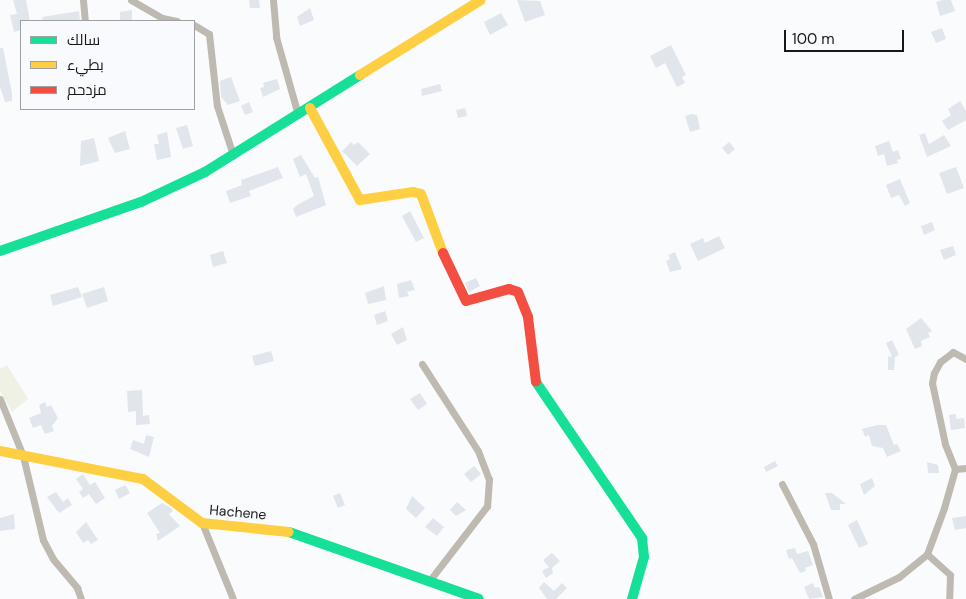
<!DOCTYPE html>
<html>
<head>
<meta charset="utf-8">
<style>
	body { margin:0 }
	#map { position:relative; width:966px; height:599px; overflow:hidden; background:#fafbfc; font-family:"DM Sans",Cairo,sans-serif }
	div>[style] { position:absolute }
	.green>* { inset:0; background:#eef1e3 }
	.building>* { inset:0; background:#e1e6ec }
	.street>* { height:7px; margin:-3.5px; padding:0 3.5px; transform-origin:3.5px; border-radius:3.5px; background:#bebab2 }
	.fast>* { height:10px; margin:-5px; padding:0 5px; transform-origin:5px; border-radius:5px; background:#16e098 }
	.slow>* { height:10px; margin:-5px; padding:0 5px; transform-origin:5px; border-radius:5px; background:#ffcf43 }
	.jam>* { height:10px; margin:-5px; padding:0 5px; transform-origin:5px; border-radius:5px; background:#f24e42 }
	span { translate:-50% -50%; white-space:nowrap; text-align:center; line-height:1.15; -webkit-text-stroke:5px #f9fafd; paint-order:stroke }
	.street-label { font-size:14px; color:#171818 }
	.legend { position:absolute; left:20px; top:20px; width:175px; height:90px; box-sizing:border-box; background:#f9fafd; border:1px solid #9fa0a1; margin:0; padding:6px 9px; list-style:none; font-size:15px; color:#171818 }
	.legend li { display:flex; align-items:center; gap:10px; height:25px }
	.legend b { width:25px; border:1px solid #9fa0a1 }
	.scale { position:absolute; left:784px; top:30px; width:120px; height:22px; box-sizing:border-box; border:2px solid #171818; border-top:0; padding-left:6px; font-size:15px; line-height:18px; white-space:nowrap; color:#171818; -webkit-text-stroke:4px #f9fafd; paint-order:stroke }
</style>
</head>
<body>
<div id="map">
	<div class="green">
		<i style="clip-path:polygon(7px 365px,28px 399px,12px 412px,0 391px,0 369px)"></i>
	</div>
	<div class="building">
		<i style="clip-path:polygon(13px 0,26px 0,30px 21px,21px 21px,21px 30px,14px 32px,10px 15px,17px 14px)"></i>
		<i style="clip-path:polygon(249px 0,259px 0,260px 8px,250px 8px)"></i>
		<i style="clip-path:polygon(517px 0,540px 1px,545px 15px,525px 22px)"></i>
		<i style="clip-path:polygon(942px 0,951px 0,955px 11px,940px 16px,936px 2px)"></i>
		<i style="clip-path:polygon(310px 8px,314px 20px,300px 26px,297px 17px)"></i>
		<i style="clip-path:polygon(132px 10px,132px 21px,120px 21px,120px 12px)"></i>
		<i style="clip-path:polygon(79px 11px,80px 21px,43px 21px,42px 17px)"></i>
		<i style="clip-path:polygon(501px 13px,508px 25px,490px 35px,484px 22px)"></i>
		<i style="clip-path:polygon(942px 28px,946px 39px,936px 43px,931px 32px)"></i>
		<i style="clip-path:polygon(671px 45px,686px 75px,682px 77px,685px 83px,677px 87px,665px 63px,656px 68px,650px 56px)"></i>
		<i style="clip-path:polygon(0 48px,3px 48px,12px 93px,12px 101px,5px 102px,0 87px)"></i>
		<i style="clip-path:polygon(231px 77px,240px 101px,228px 105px,221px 97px,220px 81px)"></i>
		<i style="clip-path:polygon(277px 79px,280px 89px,263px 97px,260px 88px,264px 87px,263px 83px)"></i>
		<i style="clip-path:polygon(440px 84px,442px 91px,422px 96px,421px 89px)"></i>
		<i style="clip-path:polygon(960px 101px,966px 111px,966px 120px,948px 130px,942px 121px,951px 115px,948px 109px)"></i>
		<i style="clip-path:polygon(249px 102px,253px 112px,245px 115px,241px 106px)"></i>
		<i style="clip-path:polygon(465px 108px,467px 116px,458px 118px,456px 110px)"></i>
		<i style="clip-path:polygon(692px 114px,697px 115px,700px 129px,690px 132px,685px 116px)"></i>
		<i style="clip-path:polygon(187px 125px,193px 146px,183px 149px,176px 128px)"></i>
		<i style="clip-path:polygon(125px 131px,130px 149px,115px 153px,108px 138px)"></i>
		<i style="clip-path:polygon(167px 132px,171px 157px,157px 160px,154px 144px,159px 144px,157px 135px)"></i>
		<i style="clip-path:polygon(925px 133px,929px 144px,944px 135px,951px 146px,927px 157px,919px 135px)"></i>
		<i style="clip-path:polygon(94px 138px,99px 161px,80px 166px,81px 141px)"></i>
		<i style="clip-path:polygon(889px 141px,893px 152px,898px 150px,901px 159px,897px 160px,898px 163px,887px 166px,884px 154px,878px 156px,875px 146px)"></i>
		<i style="clip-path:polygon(351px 142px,354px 145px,358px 142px,370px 154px,357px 166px,342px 151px)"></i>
		<i style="clip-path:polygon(729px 142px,735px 149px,728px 155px,722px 148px)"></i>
		<i style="clip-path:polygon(301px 155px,315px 178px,318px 177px,326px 205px,296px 217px,293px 209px,297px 205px,314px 196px,306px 174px,300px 177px,293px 159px)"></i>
		<i style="clip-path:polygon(278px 167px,283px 178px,249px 191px,251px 196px,230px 203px,226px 191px,242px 185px,241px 180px)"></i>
		<i style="clip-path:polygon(956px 167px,964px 188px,947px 194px,939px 173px)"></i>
		<i style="clip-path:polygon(900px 179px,910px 203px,905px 206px,899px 195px,891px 198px,886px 185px)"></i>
		<i style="clip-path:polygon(410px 211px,424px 238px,416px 242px,402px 216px)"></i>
		<i style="clip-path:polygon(932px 222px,935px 230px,924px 235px,921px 226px)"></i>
		<i style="clip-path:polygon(719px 236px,725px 248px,698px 261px,690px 244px,703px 238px,705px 243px)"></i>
		<i style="clip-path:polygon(953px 246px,956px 255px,944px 260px,940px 250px)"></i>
		<i style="clip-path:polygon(223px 251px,227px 263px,213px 267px,210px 255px)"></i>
		<i style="clip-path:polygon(675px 252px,682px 269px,670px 272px,666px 261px,670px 259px,668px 255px)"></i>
		<i style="clip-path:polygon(476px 278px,480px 286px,469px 292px,465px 283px)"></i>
		<i style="clip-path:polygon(411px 280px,415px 290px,407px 292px,409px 296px,399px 298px,397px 284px)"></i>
		<i style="clip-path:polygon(384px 286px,386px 300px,368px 304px,365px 293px)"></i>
		<i style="clip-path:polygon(78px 287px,82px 297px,53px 306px,50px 295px)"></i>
		<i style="clip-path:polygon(104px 287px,108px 301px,87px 308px,82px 294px)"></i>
		<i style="clip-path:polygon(385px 311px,388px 321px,377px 325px,374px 315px)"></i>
		<i style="clip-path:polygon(921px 318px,932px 331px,928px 333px,930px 337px,921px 341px,922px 346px,915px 349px,906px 329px)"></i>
		<i style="clip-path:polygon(403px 327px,407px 340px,397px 345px,391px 334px)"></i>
		<i style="clip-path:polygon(892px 340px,899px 355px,895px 357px,894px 370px,888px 370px,888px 356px,892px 357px,886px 343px)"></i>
		<i style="clip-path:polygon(271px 351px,274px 361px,255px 366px,252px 356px)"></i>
		<i style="clip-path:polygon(142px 390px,143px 416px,149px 415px,150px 424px,136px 425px,136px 411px,128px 412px,127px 391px)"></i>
		<i style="clip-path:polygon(420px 393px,427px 404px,418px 410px,410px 399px)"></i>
		<i style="clip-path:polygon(45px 402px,47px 407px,51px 405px,58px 418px,52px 426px,54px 431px,45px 434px,41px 425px,33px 428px,29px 418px,41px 413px,39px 405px)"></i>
		<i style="clip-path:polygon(956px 414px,956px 419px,964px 418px,965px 428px,951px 430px,949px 415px)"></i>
		<i style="clip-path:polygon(877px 425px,886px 425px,894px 445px,897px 444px,901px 451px,887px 457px,883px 448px,872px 446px,869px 435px,865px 437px,862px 429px)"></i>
		<i style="clip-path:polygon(146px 435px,154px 437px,149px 457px,130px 449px,133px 440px,144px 444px)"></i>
		<i style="clip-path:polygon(775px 461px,778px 466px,766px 472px,764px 467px)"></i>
		<i style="clip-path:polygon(927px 462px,938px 465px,939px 473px,928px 473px)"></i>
		<i style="clip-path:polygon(474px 466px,481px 474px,471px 482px,464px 474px)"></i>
		<i style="clip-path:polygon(83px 474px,90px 485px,95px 482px,105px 498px,96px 504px,89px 494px,83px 498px,79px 492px,83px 489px,76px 479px)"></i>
		<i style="clip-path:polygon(872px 478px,875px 486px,864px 495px,860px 484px)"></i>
		<i style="clip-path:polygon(125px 485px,130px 493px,119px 499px,115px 490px)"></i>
		<i style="clip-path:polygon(56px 492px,63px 502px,68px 498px,72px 505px,59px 513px,47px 497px)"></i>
		<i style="clip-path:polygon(340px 493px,345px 505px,338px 508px,333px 496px)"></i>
		<i style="clip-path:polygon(825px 493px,832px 493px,846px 504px,840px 504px,840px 510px,831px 510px)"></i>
		<i style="clip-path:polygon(412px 496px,425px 508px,416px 518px,406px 509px)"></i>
		<i style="clip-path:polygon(457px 502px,466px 510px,456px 516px,450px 510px)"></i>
		<i style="clip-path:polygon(162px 503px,171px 508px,173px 511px,169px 514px,180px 526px,158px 541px,156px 534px,160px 533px,147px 513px)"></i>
		<i style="clip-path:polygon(14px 514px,15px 529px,0 531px,0 518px)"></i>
		<i style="clip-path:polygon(966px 516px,966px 528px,955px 530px,952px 518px)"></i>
		<i style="clip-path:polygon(433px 518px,444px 527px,437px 536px,425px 527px)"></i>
		<i style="clip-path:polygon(857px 520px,868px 544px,859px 548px,848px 525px)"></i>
		<i style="clip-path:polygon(86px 522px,98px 540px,91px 544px,88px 540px,83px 543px,76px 532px)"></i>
		<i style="clip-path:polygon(795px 548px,797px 554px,808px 551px,813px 565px,805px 568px,806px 571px,800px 573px,792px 558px,789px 559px,786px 550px)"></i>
		<i style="clip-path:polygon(552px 553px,560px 561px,552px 568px,553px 573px,546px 578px,542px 571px,549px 567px,543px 560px)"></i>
		<i style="clip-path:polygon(544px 582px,554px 591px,562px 583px,567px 588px,556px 599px,547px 599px,539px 588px)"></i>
		<i style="clip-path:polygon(813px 583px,815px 588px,819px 587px,823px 597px,809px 599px,804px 587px)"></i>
	</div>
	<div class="street">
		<i style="left:83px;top:0;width:21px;rotate:85deg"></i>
		<i style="left:131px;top:0;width:36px;rotate:30deg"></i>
		<i style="left:162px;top:18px;width:15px;rotate:11deg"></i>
		<i style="left:273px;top:0;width:37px;rotate:85deg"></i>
		<i style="left:276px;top:37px;width:81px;rotate:74.2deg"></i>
		<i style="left:194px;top:25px;width:17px;rotate:31deg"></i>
		<i style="left:209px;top:34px;width:72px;rotate:83.7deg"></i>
		<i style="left:217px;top:106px;width:52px;rotate:71.9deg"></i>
		<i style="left:422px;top:364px;width:103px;rotate:57.2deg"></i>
		<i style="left:478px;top:451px;width:30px;rotate:69deg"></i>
		<i style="left:489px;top:479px;width:27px;rotate:94deg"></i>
		<i style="left:487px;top:506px;width:93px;rotate:127.6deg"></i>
		<i style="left:0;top:399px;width:61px;rotate:68deg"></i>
		<i style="left:23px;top:456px;width:86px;rotate:76.6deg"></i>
		<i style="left:43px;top:540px;width:21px;rotate:62deg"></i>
		<i style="left:53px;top:559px;width:38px;rotate:50deg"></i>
		<i style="left:77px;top:588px;width:12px;rotate:70deg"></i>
		<i style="left:955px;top:469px;width:11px;rotate:-5deg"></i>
		<i style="left:782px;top:484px;width:68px;rotate:62.7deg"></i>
		<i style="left:813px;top:544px;width:57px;rotate:73.8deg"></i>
		<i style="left:202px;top:523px;width:82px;rotate:67.8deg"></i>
		<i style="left:927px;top:554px;width:31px;rotate:42deg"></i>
		<i style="left:950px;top:575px;width:24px;rotate:92deg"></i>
		<i style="left:854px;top:599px;width:50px;rotate:-26.1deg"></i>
		<i style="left:899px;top:577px;width:36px;rotate:-39deg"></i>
		<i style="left:927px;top:554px;width:49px;rotate:-69.7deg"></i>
		<i style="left:944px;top:508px;width:41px;rotate:-74.2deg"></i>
		<i style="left:955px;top:469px;width:27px;rotate:-112deg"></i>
		<i style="left:945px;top:444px;width:62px;rotate:-102deg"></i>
		<i style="left:932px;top:383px;width:10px;rotate:-79deg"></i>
		<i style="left:934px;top:373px;width:13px;rotate:-61deg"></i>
		<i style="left:940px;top:362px;width:16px;rotate:-38deg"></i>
		<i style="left:953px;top:352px;width:15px;rotate:28deg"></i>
	</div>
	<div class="fast">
		<i style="left:0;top:251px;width:149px;rotate:-19.2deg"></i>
		<i style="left:141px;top:202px;width:71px;rotate:-25.1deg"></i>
		<i style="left:205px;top:172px;width:183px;rotate:-32deg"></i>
		<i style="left:536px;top:382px;width:189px;rotate:55.8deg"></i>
		<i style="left:642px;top:538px;width:19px;rotate:84deg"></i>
		<i style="left:644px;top:557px;width:44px;rotate:105.9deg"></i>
		<i style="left:289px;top:532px;width:201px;rotate:19.4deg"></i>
	</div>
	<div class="slow">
		<i style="left:360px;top:75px;width:142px;rotate:-31.8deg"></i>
		<i style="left:310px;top:108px;width:105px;rotate:61.5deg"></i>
		<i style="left:360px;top:200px;width:54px;rotate:-8.6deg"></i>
		<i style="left:413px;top:192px;width:8px;rotate:14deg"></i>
		<i style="left:421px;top:194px;width:63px;rotate:69.6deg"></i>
		<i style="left:0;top:451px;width:146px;rotate:11.1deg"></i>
		<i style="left:143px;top:479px;width:74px;rotate:36.7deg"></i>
		<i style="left:202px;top:523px;width:87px;rotate:5.9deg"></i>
	</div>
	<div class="jam">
		<i style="left:443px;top:253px;width:53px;rotate:64.4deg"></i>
		<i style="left:466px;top:301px;width:45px;rotate:-15.6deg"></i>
		<i style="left:509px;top:289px;width:9px;rotate:18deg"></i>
		<i style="left:518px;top:292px;width:27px;rotate:68deg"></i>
		<i style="left:528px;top:317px;width:65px;rotate:83deg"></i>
	</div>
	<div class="street-label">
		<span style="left:238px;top:512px;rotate:5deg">Hachene</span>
	</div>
	<ul class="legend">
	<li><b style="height:6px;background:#16e098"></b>سالك</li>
	<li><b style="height:6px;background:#ffcf43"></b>بطيء</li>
	<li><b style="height:6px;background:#f24e42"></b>مزدحم</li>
	</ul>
	<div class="scale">100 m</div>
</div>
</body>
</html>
